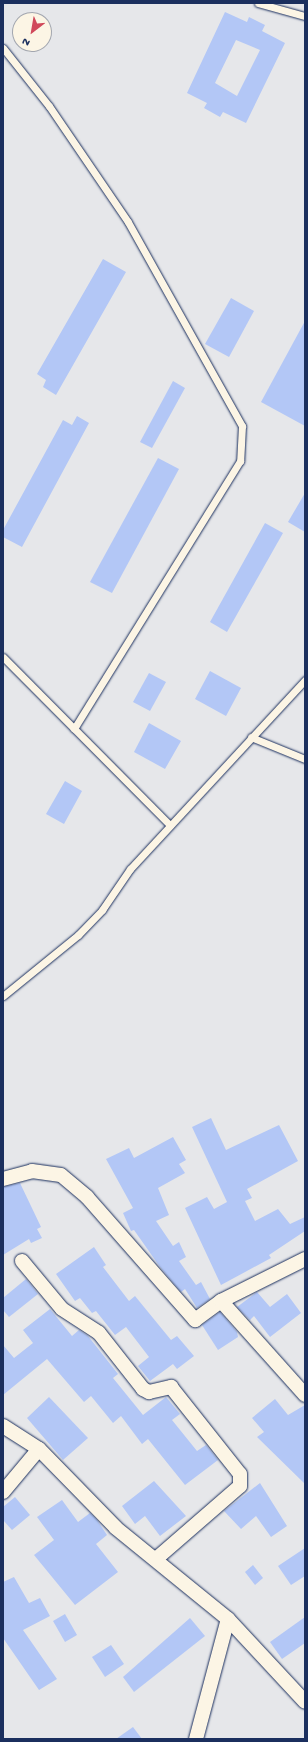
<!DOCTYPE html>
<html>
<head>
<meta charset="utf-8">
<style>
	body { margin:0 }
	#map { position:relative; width:308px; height:1742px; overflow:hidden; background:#e6e7ea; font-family:"Gochi Hand",sans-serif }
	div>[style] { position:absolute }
	.building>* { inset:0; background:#b3c7f6 }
	.roads { filter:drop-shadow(0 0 1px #1b2f5e) drop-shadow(0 0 1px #1b2f5e) }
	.lane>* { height:7px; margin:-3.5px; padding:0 3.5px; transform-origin:3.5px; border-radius:3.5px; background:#fcf5e5 }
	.street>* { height:14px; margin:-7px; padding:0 7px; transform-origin:7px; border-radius:7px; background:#fcf5e5 }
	span { translate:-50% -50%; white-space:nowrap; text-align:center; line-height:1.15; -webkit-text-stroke:3.5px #fcf5e5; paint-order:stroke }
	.frame { position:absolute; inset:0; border:4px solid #1b2f5e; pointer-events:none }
	.north { position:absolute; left:12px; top:12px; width:40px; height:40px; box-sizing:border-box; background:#fcf5e5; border:1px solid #a2a6af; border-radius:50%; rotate:211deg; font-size:11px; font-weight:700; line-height:16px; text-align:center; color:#1b2f5e }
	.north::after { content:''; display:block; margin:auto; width:14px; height:18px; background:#d1495b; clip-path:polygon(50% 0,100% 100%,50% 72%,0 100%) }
</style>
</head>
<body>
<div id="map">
	<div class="building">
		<i style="clip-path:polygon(evenodd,225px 12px,247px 22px,249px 17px,265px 25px,262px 31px,285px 43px,246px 123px,223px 112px,220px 117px,204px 108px,207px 103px,187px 93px,225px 12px,236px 40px,260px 50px,237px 96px,215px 83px,236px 40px)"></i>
		<i style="clip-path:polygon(103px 259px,126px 272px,56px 395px,43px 387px,46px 380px,37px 374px)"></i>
		<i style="clip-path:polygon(231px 298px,254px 311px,229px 357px,205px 344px)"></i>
		<i style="clip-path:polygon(305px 321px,305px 426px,261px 402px)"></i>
		<i style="clip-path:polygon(173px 381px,185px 388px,152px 448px,140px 442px)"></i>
		<i style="clip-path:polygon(77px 416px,89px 423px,22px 547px,3px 537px,3px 530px,63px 420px,72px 425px)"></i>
		<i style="clip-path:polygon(158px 458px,179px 469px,112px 593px,90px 582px)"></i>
		<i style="clip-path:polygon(305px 493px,305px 532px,288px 522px)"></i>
		<i style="clip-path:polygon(265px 523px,283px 533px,227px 632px,210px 622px)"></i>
		<i style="clip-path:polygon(210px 671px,241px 688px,226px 716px,195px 699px)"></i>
		<i style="clip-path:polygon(149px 673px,166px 682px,150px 711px,133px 702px)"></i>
		<i style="clip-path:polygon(149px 723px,181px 741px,165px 769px,134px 752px)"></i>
		<i style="clip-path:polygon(65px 781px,82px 791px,64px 824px,46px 814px)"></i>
		<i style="clip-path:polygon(211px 1118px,226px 1150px,279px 1125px,298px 1161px,247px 1189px,252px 1198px,245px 1201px,255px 1221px,278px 1209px,290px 1224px,305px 1217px,305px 1231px,269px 1255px,271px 1258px,221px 1285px,185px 1208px,207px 1197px,214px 1209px,227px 1202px,192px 1127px)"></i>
		<i style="clip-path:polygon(173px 1137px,186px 1160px,179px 1164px,185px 1173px,158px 1188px,169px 1215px,156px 1221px,173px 1246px,179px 1242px,186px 1257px,179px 1261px,196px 1285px,201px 1282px,210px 1299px,197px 1308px,185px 1289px,181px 1292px,160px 1267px,134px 1230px,131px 1231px,123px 1213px,133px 1208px,106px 1159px,129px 1148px,134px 1158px)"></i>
		<i style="clip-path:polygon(20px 1183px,41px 1227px,37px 1229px,42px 1238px,31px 1243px,29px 1239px,3px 1255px,3px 1187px)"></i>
		<i style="clip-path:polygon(94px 1247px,106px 1265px,103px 1267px,129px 1301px,135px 1296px,171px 1340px,177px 1336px,194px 1356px,177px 1369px,173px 1364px,150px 1381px,138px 1366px,149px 1357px,126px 1327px,115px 1335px,96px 1311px,92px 1313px,80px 1298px,75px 1301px,56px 1274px)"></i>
		<i style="clip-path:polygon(26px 1279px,38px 1294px,9px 1317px,3px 1310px,3px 1298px)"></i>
		<i style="clip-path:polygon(257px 1292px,270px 1307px,287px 1294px,301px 1313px,270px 1337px,254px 1316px,250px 1320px,237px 1307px)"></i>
		<i style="clip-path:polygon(50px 1309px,72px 1336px,79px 1330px,88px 1336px,118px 1374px,113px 1378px,143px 1415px,166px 1397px,180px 1414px,172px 1420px,197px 1451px,206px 1445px,218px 1460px,185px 1485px,148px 1439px,142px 1444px,121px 1416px,113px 1423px,91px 1396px,84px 1402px,47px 1359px,3px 1395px,3px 1345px,14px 1358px,33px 1343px,23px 1330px)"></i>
		<i style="clip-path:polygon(220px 1312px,237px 1332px,238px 1337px,218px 1350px,202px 1325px)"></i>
		<i style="clip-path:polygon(49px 1397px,88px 1438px,63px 1460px,27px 1418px)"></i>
		<i style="clip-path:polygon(275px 1399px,288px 1415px,305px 1405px,305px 1484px,257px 1437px,264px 1432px,252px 1418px)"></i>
		<i style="clip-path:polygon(154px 1481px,186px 1516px,160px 1536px,145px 1516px,135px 1524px,122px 1506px)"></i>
		<i style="clip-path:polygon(260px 1483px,287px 1526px,271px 1537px,256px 1516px,241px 1529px,224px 1511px)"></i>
		<i style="clip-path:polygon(15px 1497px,30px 1515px,12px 1530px,3px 1520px,3px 1507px)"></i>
		<i style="clip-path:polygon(62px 1500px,78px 1522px,90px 1513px,97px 1520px,107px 1535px,96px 1544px,118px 1572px,75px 1605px,34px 1555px,54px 1540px,37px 1517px)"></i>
		<i style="clip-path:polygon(305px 1548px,305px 1576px,291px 1585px,278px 1566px)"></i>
		<i style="clip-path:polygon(253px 1565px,263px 1578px,255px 1585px,245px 1572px)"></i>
		<i style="clip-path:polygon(14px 1577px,29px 1603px,40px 1598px,50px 1616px,23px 1630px,57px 1679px,39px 1690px,3px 1638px,3px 1582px)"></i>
		<i style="clip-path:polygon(65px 1614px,77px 1635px,65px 1642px,53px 1621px)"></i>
		<i style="clip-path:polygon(305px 1617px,305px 1643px,282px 1659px,270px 1642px)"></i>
		<i style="clip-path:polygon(190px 1618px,205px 1636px,134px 1692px,123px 1677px)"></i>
		<i style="clip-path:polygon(111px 1645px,124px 1664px,105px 1677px,92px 1657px)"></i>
		<i style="clip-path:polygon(133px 1727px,142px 1739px,116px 1739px)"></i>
	</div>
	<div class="roads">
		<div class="lane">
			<i style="left:258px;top:3px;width:49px;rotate:15.5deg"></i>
			<i style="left:3px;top:48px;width:74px;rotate:51.6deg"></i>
			<i style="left:49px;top:106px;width:140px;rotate:55.7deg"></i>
			<i style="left:128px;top:222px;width:234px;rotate:60.8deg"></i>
			<i style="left:242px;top:426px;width:35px;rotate:93deg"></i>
			<i style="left:240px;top:461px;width:315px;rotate:121.8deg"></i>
			<i style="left:3px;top:657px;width:237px;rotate:45.2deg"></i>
			<i style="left:251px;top:737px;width:58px;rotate:22.2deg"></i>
			<i style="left:3px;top:996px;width:97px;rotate:-39.1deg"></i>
			<i style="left:78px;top:935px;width:35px;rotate:-46deg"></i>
			<i style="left:102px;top:910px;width:50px;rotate:-55.7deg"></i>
			<i style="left:130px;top:869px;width:258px;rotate:-47.2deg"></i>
		</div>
		<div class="street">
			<i style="left:3px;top:1179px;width:30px;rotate:-15deg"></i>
			<i style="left:32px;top:1171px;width:29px;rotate:8deg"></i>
			<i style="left:61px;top:1175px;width:34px;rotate:40deg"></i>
			<i style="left:87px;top:1197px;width:164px;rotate:48.7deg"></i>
			<i style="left:195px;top:1320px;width:32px;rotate:-36deg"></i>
			<i style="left:221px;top:1301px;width:94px;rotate:-26.6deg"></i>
			<i style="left:22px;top:1261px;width:62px;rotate:50.2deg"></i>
			<i style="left:62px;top:1309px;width:44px;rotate:33deg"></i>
			<i style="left:99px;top:1333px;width:71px;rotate:51.8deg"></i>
			<i style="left:143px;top:1389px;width:7px;rotate:27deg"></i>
			<i style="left:149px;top:1392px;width:23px;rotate:-13deg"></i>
			<i style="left:171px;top:1387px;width:111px;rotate:51.6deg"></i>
			<i style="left:240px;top:1474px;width:12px;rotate:90deg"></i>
			<i style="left:240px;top:1486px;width:111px;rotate:139deg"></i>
			<i style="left:221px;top:1301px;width:126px;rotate:48.2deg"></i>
			<i style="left:3px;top:1426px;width:43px;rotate:32.6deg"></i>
			<i style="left:39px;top:1449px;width:110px;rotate:45.7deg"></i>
			<i style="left:116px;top:1528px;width:144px;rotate:39.1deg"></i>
			<i style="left:228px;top:1619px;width:113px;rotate:47.1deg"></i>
			<i style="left:3px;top:1492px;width:56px;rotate:-50.1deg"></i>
			<i style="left:196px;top:1739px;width:124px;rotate:-75.1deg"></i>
		</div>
	</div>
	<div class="frame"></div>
	<div class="north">N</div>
</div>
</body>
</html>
